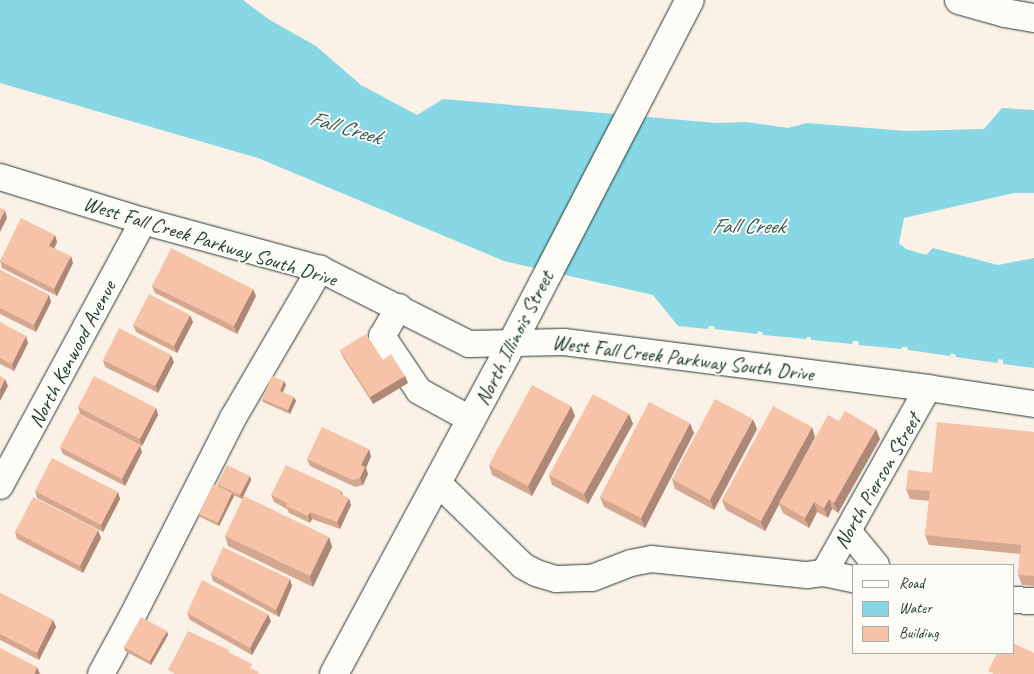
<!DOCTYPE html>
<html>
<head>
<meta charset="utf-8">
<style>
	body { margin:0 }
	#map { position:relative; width:1034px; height:674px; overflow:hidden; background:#fcf1e7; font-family:Caveat,sans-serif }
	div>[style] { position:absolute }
	.water>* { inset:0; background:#88d7e5 }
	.roads { filter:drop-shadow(0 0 1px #1f3d34) drop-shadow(0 0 1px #1f3d34) }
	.minor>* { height:26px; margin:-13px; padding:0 13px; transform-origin:13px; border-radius:13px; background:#fdfcf7 }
	.major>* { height:28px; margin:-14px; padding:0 14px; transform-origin:14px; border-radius:14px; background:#fdfcf7 }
	.wall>* { inset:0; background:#d4a890 }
	.shaded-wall>* { inset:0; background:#ad8876 }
	.building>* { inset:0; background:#f7c3a8 }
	span { translate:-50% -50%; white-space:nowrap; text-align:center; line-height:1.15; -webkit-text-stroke:4px #fdfcf7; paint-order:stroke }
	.street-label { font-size:21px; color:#1f3d34 }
	.water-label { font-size:22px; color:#345c57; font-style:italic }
	.legend { position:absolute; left:852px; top:564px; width:162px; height:90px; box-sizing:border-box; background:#fdfcf7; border:1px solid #a4b0a9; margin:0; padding:6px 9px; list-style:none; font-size:15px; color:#1f3d34 }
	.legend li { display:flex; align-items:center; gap:10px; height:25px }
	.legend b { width:25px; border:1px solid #a4b0a9 }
</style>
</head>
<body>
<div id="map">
	<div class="water">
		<i style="clip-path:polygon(0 0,243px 0,270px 20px,316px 46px,361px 85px,417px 115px,443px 99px,717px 123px,746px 122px,788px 128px,807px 123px,906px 131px,984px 129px,1002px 108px,1034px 110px,1034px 193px,1014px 193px,904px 218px,899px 243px,906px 249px,926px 255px,933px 248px,998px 265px,1034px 258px,1034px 368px,1003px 364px,1003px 360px,999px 359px,997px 363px,956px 357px,955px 354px,951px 354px,950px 356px,908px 350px,907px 347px,902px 347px,901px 349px,859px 345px,858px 341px,853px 341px,852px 344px,811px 340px,811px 337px,807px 337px,806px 339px,763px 335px,762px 332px,758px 331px,757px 334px,715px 329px,714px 326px,709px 326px,708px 329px,678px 326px,653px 295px,504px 261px,258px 158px,0 83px)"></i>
	</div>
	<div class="roads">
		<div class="minor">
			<i style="left:0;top:177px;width:150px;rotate:17.1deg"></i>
			<i style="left:143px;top:221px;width:183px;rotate:15.2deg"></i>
			<i style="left:320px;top:269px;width:167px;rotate:26.7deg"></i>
			<i style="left:469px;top:344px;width:95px;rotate:-1.2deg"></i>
			<i style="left:564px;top:342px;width:367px;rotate:7.2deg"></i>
			<i style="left:928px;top:388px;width:107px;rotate:8.6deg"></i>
			<i style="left:399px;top:307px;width:34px;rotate:120deg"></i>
			<i style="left:382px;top:336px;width:66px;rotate:56.1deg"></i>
			<i style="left:419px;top:391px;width:60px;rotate:28.7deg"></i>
			<i style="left:437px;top:482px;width:120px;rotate:44.3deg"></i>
			<i style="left:523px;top:566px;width:15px;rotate:28deg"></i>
			<i style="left:536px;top:573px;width:21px;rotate:17deg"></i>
			<i style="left:556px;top:579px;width:36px;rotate:-2deg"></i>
			<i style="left:592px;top:578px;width:42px;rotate:-21deg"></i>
			<i style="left:631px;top:563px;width:20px;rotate:-11deg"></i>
			<i style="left:651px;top:559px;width:157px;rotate:5.9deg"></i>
			<i style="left:807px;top:575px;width:17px;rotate:-7deg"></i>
			<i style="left:824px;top:573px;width:30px;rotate:12deg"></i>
			<i style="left:0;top:486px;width:301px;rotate:-61.6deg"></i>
			<i style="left:848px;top:531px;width:44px;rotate:50.5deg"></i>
			<i style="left:824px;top:573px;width:212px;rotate:-60.7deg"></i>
			<i style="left:1013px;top:600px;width:21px;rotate:3deg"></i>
			<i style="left:101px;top:674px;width:65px;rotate:-61.5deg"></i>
			<i style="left:132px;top:617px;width:223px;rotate:-63.1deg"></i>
			<i style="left:233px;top:418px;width:173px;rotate:-59.7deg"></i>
		</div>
		<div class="major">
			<i style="left:959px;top:0;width:48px;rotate:15.8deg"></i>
			<i style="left:1005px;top:13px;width:29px;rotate:10deg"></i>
			<i style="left:334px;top:674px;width:376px;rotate:-61.7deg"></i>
			<i style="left:512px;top:343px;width:386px;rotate:-62.6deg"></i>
		</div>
	</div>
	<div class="wall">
		<i style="clip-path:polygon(55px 235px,57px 242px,54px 248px,73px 263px,57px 296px,2px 268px,0 260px)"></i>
		<i style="clip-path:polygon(0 270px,49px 295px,51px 302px,36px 332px,0 314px)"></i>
		<i style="clip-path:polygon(152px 286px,256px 296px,237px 334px,155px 293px)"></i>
		<i style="clip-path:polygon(0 322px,28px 343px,14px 371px,0 364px)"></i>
		<i style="clip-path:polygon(193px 322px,177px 353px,136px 332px,133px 325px)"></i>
		<i style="clip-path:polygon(340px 350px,383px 360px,408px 383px,373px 404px,343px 357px)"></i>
		<i style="clip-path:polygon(103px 360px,174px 362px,158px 393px,105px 367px)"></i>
		<i style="clip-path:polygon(284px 381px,286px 385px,283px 392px,296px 401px,290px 414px,263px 402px,262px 399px)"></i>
		<i style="clip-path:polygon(78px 407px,156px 408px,158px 415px,142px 446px,80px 414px)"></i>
		<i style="clip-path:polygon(629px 414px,633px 424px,588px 504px,552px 485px,549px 475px)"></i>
		<i style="clip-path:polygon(575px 416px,532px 496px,492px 475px,489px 465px)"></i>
		<i style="clip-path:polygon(839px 421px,880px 439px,838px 513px,832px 509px,828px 518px,817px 512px,809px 528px,783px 513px,779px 504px,765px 531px,726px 510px,722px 500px,815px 437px,800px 465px)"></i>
		<i style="clip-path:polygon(757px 429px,714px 510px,675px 489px,672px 479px)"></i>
		<i style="clip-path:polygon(1034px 432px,1034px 586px,1022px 585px,1018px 575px,1020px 554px,929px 545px,925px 535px,929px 501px,910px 499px,906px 489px,932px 473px)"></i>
		<i style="clip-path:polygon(694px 433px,645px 528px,604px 507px,600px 497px)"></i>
		<i style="clip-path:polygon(60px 447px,142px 452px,125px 486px,63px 454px)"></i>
		<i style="clip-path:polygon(371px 456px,366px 468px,368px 474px,363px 485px,355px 487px,310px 466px,307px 459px)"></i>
		<i style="clip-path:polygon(250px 476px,251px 480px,242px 499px,233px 495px,234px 496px,219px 526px,200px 517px,199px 514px,218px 486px,217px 484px)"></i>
		<i style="clip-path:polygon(35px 491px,118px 492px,120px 499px,103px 532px,37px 498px)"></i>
		<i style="clip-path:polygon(342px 491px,343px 495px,351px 505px,340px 529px,312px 519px,310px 523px,289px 513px,287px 509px,274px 502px,271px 495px)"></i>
		<i style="clip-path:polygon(15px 532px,101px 538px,83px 573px,17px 539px)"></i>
		<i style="clip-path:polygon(225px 536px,329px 537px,332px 547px,313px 587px,228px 546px)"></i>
		<i style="clip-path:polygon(211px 574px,290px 579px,292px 586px,279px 617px,213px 581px)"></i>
		<i style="clip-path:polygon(0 593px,53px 620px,56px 627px,39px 660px,0 640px)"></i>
		<i style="clip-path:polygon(187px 613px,271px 621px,252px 655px,190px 620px)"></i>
		<i style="clip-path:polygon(168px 635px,151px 665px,125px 651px,124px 647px)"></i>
	</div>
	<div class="shaded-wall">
		<i style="clip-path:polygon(5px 210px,7px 218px,0 232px,0 220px)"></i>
		<i style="clip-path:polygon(55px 235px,57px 242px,52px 253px,49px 246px)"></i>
		<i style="clip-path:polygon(71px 256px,73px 263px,57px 296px,54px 289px)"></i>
		<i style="clip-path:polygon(253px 289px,256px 296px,237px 334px,234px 326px)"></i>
		<i style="clip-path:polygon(49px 295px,51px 302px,36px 332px,34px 325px)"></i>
		<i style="clip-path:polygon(190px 315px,193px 322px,177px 353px,174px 346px)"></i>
		<i style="clip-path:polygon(26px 336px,28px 343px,14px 371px,12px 364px)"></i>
		<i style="clip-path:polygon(171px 355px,174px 362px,158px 393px,155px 386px)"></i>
		<i style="clip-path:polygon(405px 376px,408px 383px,373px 404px,370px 397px)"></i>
		<i style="clip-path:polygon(5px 379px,8px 386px,0 401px,0 389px)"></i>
		<i style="clip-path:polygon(284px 381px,286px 385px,282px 394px,280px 391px)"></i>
		<i style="clip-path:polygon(294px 397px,296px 401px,290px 414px,288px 410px)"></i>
		<i style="clip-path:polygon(571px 406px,575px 416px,532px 496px,528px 486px)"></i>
		<i style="clip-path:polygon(156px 408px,158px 415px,142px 446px,140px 439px)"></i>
		<i style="clip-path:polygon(629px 414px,633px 424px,588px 504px,584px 494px)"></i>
		<i style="clip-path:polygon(753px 419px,757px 429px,714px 510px,710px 500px)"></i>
		<i style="clip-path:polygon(690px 423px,694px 433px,645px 528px,641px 518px)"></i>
		<i style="clip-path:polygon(812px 427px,815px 437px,765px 531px,761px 521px)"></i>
		<i style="clip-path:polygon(876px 429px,880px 439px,838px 513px,834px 503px)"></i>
		<i style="clip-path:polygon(140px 445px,142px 452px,125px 486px,122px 479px)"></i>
		<i style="clip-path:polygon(369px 449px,371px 456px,366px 468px,368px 474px,363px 485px,360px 478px,361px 465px)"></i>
		<i style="clip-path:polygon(250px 476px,251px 480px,242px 499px,240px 495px)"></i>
		<i style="clip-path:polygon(118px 492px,120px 499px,103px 532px,101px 525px)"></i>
		<i style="clip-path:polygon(232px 493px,234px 496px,219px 526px,218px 523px)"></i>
		<i style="clip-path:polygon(349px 498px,351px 505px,340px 529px,337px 522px)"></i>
		<i style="clip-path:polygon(829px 499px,832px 509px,828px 518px,824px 508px)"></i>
		<i style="clip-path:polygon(814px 502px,817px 512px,809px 528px,805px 518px)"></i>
		<i style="clip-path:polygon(310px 512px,312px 519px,310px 523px,308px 516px)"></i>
		<i style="clip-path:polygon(98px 530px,101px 538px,83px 573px,80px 566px)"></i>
		<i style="clip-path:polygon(329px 537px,332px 547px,313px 587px,310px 576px)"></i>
		<i style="clip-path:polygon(290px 579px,292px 586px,279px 617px,276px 610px)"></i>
		<i style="clip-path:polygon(268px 614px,271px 621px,252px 655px,250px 648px)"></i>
		<i style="clip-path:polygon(53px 620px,56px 627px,39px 660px,37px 653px)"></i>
		<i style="clip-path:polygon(167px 631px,168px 635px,151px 665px,150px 661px)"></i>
		<i style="clip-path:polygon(37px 667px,40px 674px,34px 674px)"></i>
	</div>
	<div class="building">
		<i style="clip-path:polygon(0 208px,5px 210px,0 220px)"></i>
		<i style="clip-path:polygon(21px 218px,55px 235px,49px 246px,71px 256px,54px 289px,0 261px)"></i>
		<i style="clip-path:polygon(171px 248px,253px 289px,234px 326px,152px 286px)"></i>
		<i style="clip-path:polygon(0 270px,49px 295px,34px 325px,0 308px)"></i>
		<i style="clip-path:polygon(149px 294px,190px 315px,174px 346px,133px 325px)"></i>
		<i style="clip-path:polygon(0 322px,26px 336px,12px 364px,0 358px)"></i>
		<i style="clip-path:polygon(119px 328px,171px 355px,155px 386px,103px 360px)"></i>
		<i style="clip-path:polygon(366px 334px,383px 360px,391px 354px,405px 376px,370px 397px,340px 350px)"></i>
		<i style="clip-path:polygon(0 376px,5px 379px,0 389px)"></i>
		<i style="clip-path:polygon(94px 376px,156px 408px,140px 439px,78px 407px)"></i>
		<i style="clip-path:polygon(272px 376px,284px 381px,280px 391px,294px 397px,288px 410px,262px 399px)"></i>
		<i style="clip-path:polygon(532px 385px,571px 406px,528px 486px,489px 465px)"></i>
		<i style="clip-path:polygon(593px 394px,629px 414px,584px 494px,549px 475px)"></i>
		<i style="clip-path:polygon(715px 399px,753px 419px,710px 500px,672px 479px)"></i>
		<i style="clip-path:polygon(649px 402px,690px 423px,641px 518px,600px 497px)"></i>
		<i style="clip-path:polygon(773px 406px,812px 427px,761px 521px,722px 500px)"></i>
		<i style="clip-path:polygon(845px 411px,876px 429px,834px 503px,829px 499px,824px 508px,814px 502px,805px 518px,779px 503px,828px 415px,839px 421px)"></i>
		<i style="clip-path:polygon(78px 413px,140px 445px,122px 479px,60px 447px)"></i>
		<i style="clip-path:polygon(937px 422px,1034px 432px,1034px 576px,1018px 575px,1021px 545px,925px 535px,930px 491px,906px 489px,908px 470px,932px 473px)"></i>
		<i style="clip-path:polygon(322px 427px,369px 449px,361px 465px,365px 467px,360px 478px,353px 480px,307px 459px)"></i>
		<i style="clip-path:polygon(52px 458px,118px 492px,101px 525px,35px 491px)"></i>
		<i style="clip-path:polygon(227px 465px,250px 476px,240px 495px,217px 484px)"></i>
		<i style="clip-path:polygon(286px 465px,342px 491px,340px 494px,349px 498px,337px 522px,310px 512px,308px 516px,286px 506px,287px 503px,271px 495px)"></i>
		<i style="clip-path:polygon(213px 484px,232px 493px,218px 523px,199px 514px)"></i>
		<i style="clip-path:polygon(244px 496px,329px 537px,310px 576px,225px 536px)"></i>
		<i style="clip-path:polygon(33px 497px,98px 530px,80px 566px,15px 532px)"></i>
		<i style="clip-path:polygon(223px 547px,290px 579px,276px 610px,211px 574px)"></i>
		<i style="clip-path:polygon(202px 580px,268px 614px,250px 648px,187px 613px)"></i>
		<i style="clip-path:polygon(0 593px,53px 620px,37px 653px,0 634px)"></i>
		<i style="clip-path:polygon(141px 617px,167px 631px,150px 661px,124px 647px)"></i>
		<i style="clip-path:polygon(188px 631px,229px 650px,228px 652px,252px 664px,250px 668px,259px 672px,258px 674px,175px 674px,168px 670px)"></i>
		<i style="clip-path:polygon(1013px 643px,1034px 653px,1034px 674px,994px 674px,988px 671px,997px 653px,1013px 653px)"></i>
		<i style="clip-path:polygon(0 648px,37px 667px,34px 674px,0 674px)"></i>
	</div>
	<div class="street-label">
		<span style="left:210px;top:241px;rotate:17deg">West Fall Creek Parkway South Drive</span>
		<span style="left:514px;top:338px;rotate:-63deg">North Illinois Street</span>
		<span style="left:72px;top:354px;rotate:-62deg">North Kenwood Avenue</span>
		<span style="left:683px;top:358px;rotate:7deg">West Fall Creek Parkway South Drive</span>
		<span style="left:877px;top:481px;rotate:-60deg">North Pierson Street</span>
	</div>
	<div class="water-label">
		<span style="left:345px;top:128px;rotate:16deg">Fall Creek</span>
		<span style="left:748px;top:227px">Fall Creek</span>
	</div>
	<ul class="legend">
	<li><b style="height:6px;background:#fdfcf7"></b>Road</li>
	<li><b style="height:14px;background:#88d7e5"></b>Water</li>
	<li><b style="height:14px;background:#f7c3a8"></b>Building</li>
	</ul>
</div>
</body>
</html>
